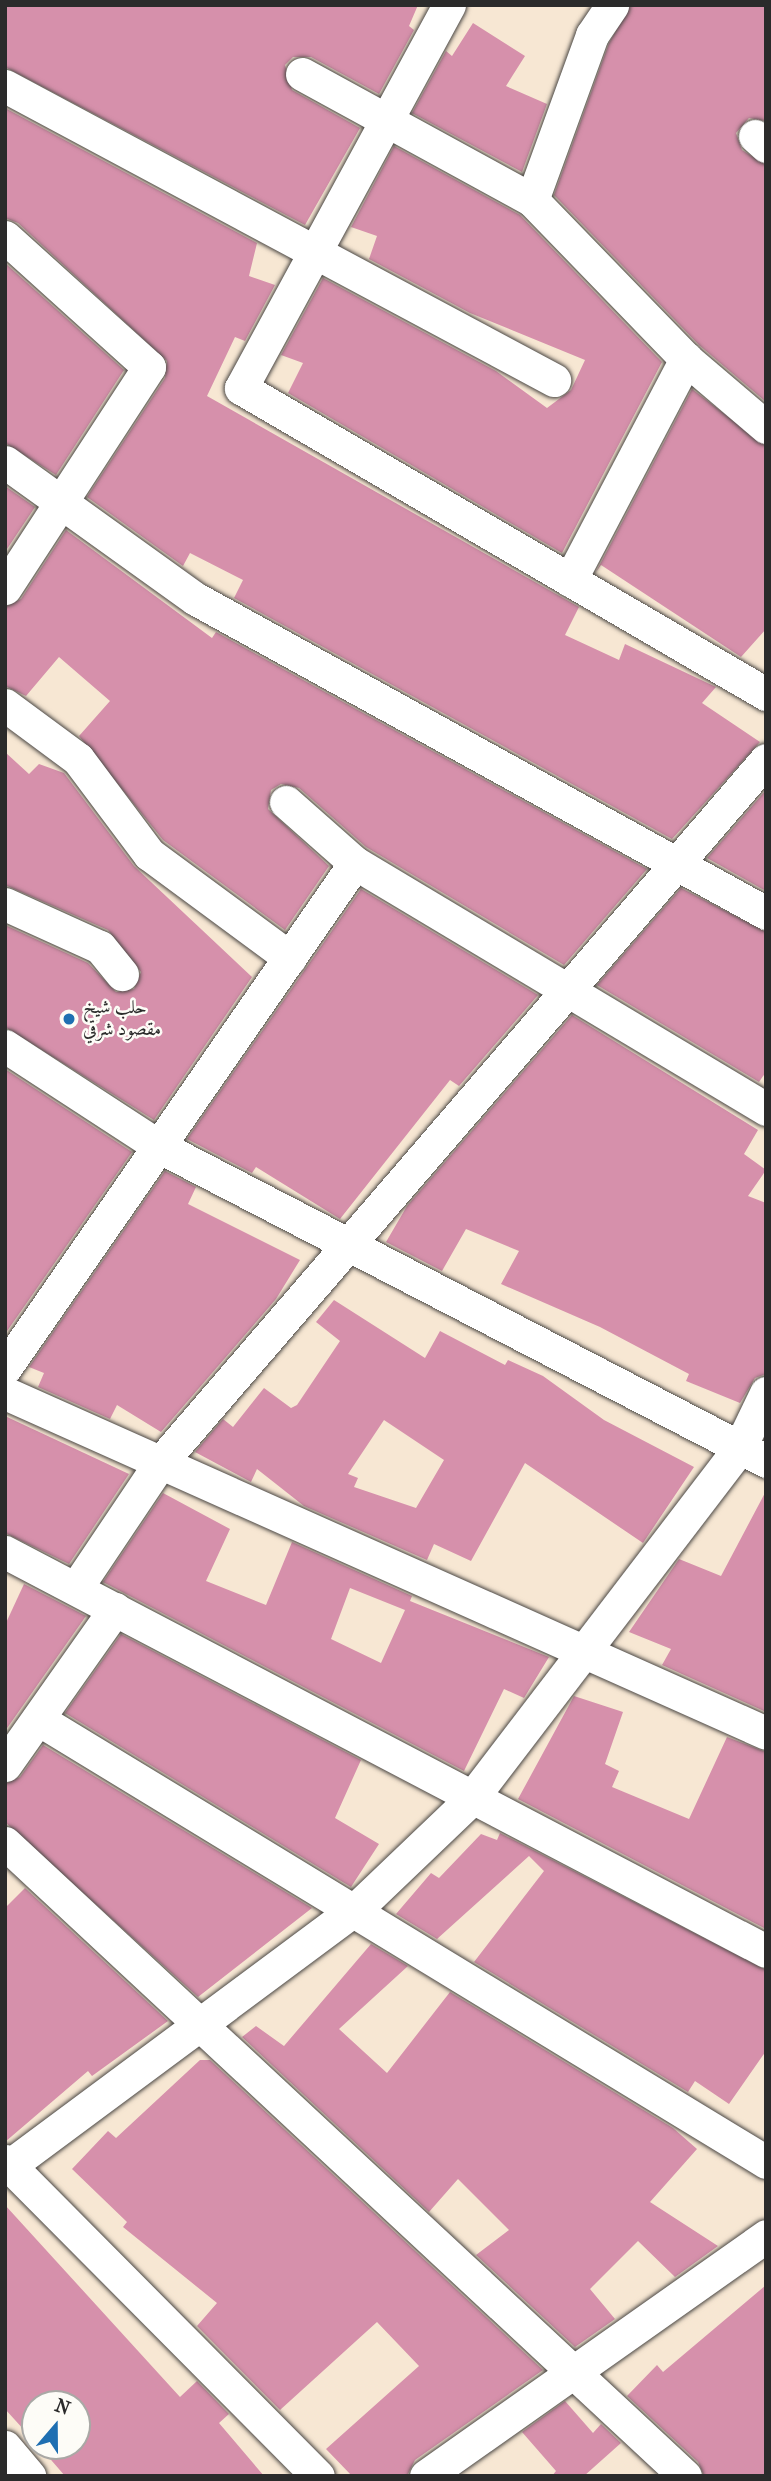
<!DOCTYPE html>
<html>
<head>
<meta charset="utf-8">
<style>
	body { margin:0 }
	#map { position:relative; width:771px; height:2481px; overflow:hidden; background:#f7e7d3; font-family:"IM FELL French Canon",Amiri,serif }
	div>[style] { position:absolute }
	.building>* { inset:0; background:#d690ab }
	.roads { filter:drop-shadow(0 0 2px #4a4744) drop-shadow(0 0 2px #4a4744) }
	.minor>* { height:33px; margin:-16.5px; padding:0 16.5px; transform-origin:16.5px; border-radius:16.5px; background:#fff }
	.dots>* { width:19px; height:19px; translate:-50% -50%; box-sizing:border-box; border:4px solid #fdfcf7; border-radius:50% }
	span { translate:-50% -50%; white-space:nowrap; text-align:center; line-height:1.15; -webkit-text-stroke:5px #fdfcf7; paint-order:stroke }
	.poi-label { font-size:19px; color:#2b2b2b }
	.left { translate:0 -50%; text-align:left }
	.frame { position:absolute; inset:0; border:7px solid #2b2b2b; pointer-events:none }
	.north { position:absolute; left:21px; top:2390px; width:70px; height:70px; box-sizing:border-box; background:#fdfcf7; border:2px solid #a9a8a5; border-radius:50%; rotate:20deg; font-size:19px; font-weight:700; line-height:28px; text-align:center; color:#2b2b2b }
	.north::after { content:''; display:block; margin:auto; width:24px; height:32px; background:#1f6fb2; clip-path:polygon(50% 0,100% 100%,50% 72%,0 100%) }
</style>
</head>
<body>
<div id="map">
	<div class="building">
		<i style="clip-path:polygon(5px 5px,418px 5px,409px 26px,414px 30px,379px 94px,311px 57px,293px 57px,285px 65px,292px 90px,360px 128px,305px 225px,5px 67px)"></i>
		<i style="clip-path:polygon(631px 5px,766px 5px,766px 121px,749px 118px,736px 133px,742px 150px,766px 165px,766px 402px,699px 345px,554px 195px,609px 43px)"></i>
		<i style="clip-path:polygon(473px 23px,525px 56px,506px 86px,547px 104px,522px 172px,412px 113px,446px 51px,452px 56px)"></i>
		<i style="clip-path:polygon(5px 108px,257px 243px,249px 276px,275px 285px,245px 341px,235px 337px,207px 396px,579px 607px,565px 635px,619px 660px,625px 644px,716px 687px,702px 703px,760px 742px,672px 839px,234px 598px,243px 580px,190px 553px,183px 566px,87px 497px,165px 378px,167px 361px,18px 223px,5px 218px)"></i>
		<i style="clip-path:polygon(394px 146px,520px 215px,662px 362px,562px 553px,288px 393px,303px 363px,281px 355px,323px 278px,496px 371px,547px 408px,571px 390px,585px 360px,470px 313px,369px 259px,377px 236px,351px 227px)"></i>
		<i style="clip-path:polygon(5px 263px,124px 370px,56px 475px,5px 443px)"></i>
		<i style="clip-path:polygon(692px 389px,766px 446px,766px 629px,741px 657px,601px 565px,596px 572px)"></i>
		<i style="clip-path:polygon(5px 486px,35px 507px,5px 552px)"></i>
		<i style="clip-path:polygon(66px 530px,212px 638px,216px 632px,647px 869px,564px 965px,366px 847px,299px 788px,281px 784px,271px 790px,268px 809px,329px 866px,285px 930px,163px 840px,79px 736px,110px 701px,59px 657px,26px 696px,5px 686px,5px 607px,21px 599px)"></i>
		<i style="clip-path:polygon(5px 752px,29px 774px,39px 764px,64px 773px,134px 866px,252px 977px,154px 1120px,5px 1027px,5px 925px,88px 963px,116px 992px,134px 989px,141px 972px,108px 930px,5px 885px)"></i>
		<i style="clip-path:polygon(766px 790px,766px 891px,707px 858px)"></i>
		<i style="clip-path:polygon(681px 888px,766px 932px,766px 1072px,759px 1082px,597px 985px)"></i>
		<i style="clip-path:polygon(361px 889px,538px 995px,459px 1086px,450px 1080px,340px 1219px,256px 1167px,252px 1173px,187px 1139px)"></i>
		<i style="clip-path:polygon(572px 1015px,758px 1130px,744px 1154px,766px 1170px,748px 1196px,766px 1203px,766px 1374px,755px 1378px,740px 1403px,686px 1381px,689px 1374px,600px 1327px,501px 1284px,519px 1251px,466px 1229px,442px 1271px,386px 1242px,407px 1206px)"></i>
		<i style="clip-path:polygon(5px 1069px,132px 1152px,5px 1334px)"></i>
		<i style="clip-path:polygon(165px 1171px,196px 1187px,188px 1204px,300px 1260px,276px 1299px,161px 1432px,117px 1405px,110px 1419px,38px 1387px,44px 1373px,29px 1367px)"></i>
		<i style="clip-path:polygon(evenodd,334px 1300px,425px 1358px,440px 1331px,505px 1365px,508px 1360px,543px 1376px,604px 1420px,694px 1467px,643px 1543px,525px 1463px,471px 1561px,434px 1544px,427px 1560px,304px 1506px,257px 1469px,251px 1482px,195px 1452px,223px 1419px,233px 1427px,264px 1388px,291px 1408px,297px 1405px,340px 1341px,316px 1322px,334px 1300px,384px 1420px,444px 1460px,416px 1508px,354px 1487px,358px 1478px,348px 1474px,384px 1420px)"></i>
		<i style="clip-path:polygon(5px 1416px,129px 1474px,69px 1564px,5px 1533px)"></i>
		<i style="clip-path:polygon(766px 1491px,766px 1712px,662px 1665px,671px 1649px,629px 1632px,679px 1559px,721px 1576px)"></i>
		<i style="clip-path:polygon(evenodd,163px 1493px,230px 1529px,206px 1581px,266px 1605px,292px 1542px,412px 1596px,410px 1601px,549px 1657px,524px 1698px,504px 1689px,464px 1771px,103px 1582px,163px 1493px,350px 1588px,405px 1610px,381px 1663px,331px 1639px,350px 1588px)"></i>
		<i style="clip-path:polygon(24px 1584px,86px 1616px,5px 1731px,5px 1625px)"></i>
		<i style="clip-path:polygon(121px 1634px,361px 1760px,335px 1818px,379px 1844px,351px 1887px,65px 1713px)"></i>
		<i style="clip-path:polygon(574px 1696px,623px 1712px,605px 1764px,619px 1771px,612px 1787px,689px 1819px,727px 1737px,766px 1752px,766px 1929px,518px 1799px)"></i>
		<i style="clip-path:polygon(43px 1745px,312px 1908px,198px 1997px,5px 1822px,5px 1784px,20px 1777px)"></i>
		<i style="clip-path:polygon(500px 1833px,766px 1970px,766px 2051px,729px 2104px,695px 2081px,688px 2092px,474px 1962px,544px 1871px,529px 1856px,437px 1939px,396px 1914px,431px 1873px,439px 1878px,481px 1834px,497px 1840px)"></i>
		<i style="clip-path:polygon(25px 1888px,168px 2021px,92px 2076px,88px 2071px,5px 2142px,5px 1908px)"></i>
		<i style="clip-path:polygon(371px 1944px,408px 1966px,339px 2029px,387px 2073px,450px 1992px,673px 2128px,697px 2149px,650px 2202px,718px 2246px,675px 2277px,638px 2241px,590px 2289px,615px 2319px,575px 2347px,476px 2255px,509px 2230px,458px 2179px,429px 2212px,242px 2037px,256px 2026px,284px 2046px)"></i>
		<i style="clip-path:polygon(200px 2060px,210px 2060px,543px 2370px,415px 2460px,407px 2476px,352px 2476px,326px 2449px,419px 2366px,377px 2322px,280px 2410px,197px 2326px,217px 2303px,123px 2227px,127px 2222px,72px 2169px,108px 2131px,116px 2138px)"></i>
		<i style="clip-path:polygon(5px 2205px,180px 2397px,197px 2381px,229px 2414px,219px 2423px,264px 2476px,65px 2476px,39px 2446px,77px 2446px,77px 2404px,35px 2404px,35px 2442px,5px 2409px)"></i>
		<i style="clip-path:polygon(766px 2285px,766px 2476px,704px 2476px,698px 2462px,627px 2396px,657px 2365px,663px 2372px)"></i>
		<i style="clip-path:polygon(565px 2401px,593px 2433px,601px 2424px,621px 2443px,584px 2476px,552px 2476px,556px 2471px,522px 2432px)"></i>
	</div>
	<div class="roads">
		<div class="minor">
			<i style="left:449px;top:5px;width:436px;rotate:118.5deg"></i>
			<i style="left:241px;top:388px;width:608px;rotate:30.24deg"></i>
			<i style="left:302px;top:74px;width:262px;rotate:28.7deg"></i>
			<i style="left:532px;top:200px;width:221px;rotate:45.9deg"></i>
			<i style="left:686px;top:359px;width:105px;rotate:40.4deg"></i>
			<i style="left:5px;top:86px;width:623px;rotate:28.17deg"></i>
			<i style="left:755px;top:136px;width:15px;rotate:42deg"></i>
			<i style="left:532px;top:200px;width:176px;rotate:-70deg"></i>
			<i style="left:592px;top:35px;width:36px;rotate:-56deg"></i>
			<i style="left:5px;top:237px;width:194px;rotate:42.1deg"></i>
			<i style="left:149px;top:367px;width:264px;rotate:123.1deg"></i>
			<i style="left:5px;top:462px;width:235px;rotate:35.7deg"></i>
			<i style="left:196px;top:599px;width:651px;rotate:28.85deg"></i>
			<i style="left:570px;top:580px;width:250px;rotate:-62.3deg"></i>
			<i style="left:5px;top:705px;width:91px;rotate:36.5deg"></i>
			<i style="left:78px;top:759px;width:119px;rotate:53.2deg"></i>
			<i style="left:149px;top:854px;width:175px;rotate:36.4deg"></i>
			<i style="left:286px;top:802px;width:92px;rotate:41.5deg"></i>
			<i style="left:355px;top:863px;width:479px;rotate:30.9deg"></i>
			<i style="left:5px;top:904px;width:104px;rotate:24.4deg"></i>
			<i style="left:100px;top:947px;width:35px;rotate:51deg"></i>
			<i style="left:5px;top:1046px;width:185px;rotate:33.1deg"></i>
			<i style="left:160px;top:1147px;width:683px;rotate:27.39deg"></i>
			<i style="left:5px;top:1368px;width:614px;rotate:-55.28deg"></i>
			<i style="left:5px;top:1393px;width:833px;rotate:24.07deg"></i>
			<i style="left:5px;top:1552px;width:859px;rotate:27.67deg"></i>
			<i style="left:76px;top:1588px;width:151px;rotate:-56.1deg"></i>
			<i style="left:160px;top:1463px;width:928px;rotate:-49.24deg"></i>
			<i style="left:38px;top:1719px;width:852px;rotate:31.32deg"></i>
			<i style="left:5px;top:1765px;width:191px;rotate:-54.8deg"></i>
			<i style="left:5px;top:1843px;width:929px;rotate:42.95deg"></i>
			<i style="left:5px;top:2161px;width:444px;rotate:45.2deg"></i>
			<i style="left:5px;top:2169px;width:438px;rotate:-36.6deg"></i>
			<i style="left:357px;top:1908px;width:158px;rotate:-43.7deg"></i>
			<i style="left:471px;top:1799px;width:443px;rotate:-52.6deg"></i>
			<i style="left:740px;top:1447px;width:60px;rotate:-64.3deg"></i>
			<i style="left:5px;top:2447px;width:38px;rotate:50deg"></i>
			<i style="left:426px;top:2476px;width:416px;rotate:-35.2deg"></i>
		</div>
	</div>
	<div class="dots">
		<i style="left:69px;top:1019px;background:#1f6fb2"></i>
	</div>
	<div class="poi-label">
		<span class="left" style="left:83px;top:1019px">حلب شيخ<br>مقصود شرقي</span>
	</div>
	<div class="frame"></div>
	<div class="north">N</div>
</div>
</body>
</html>
